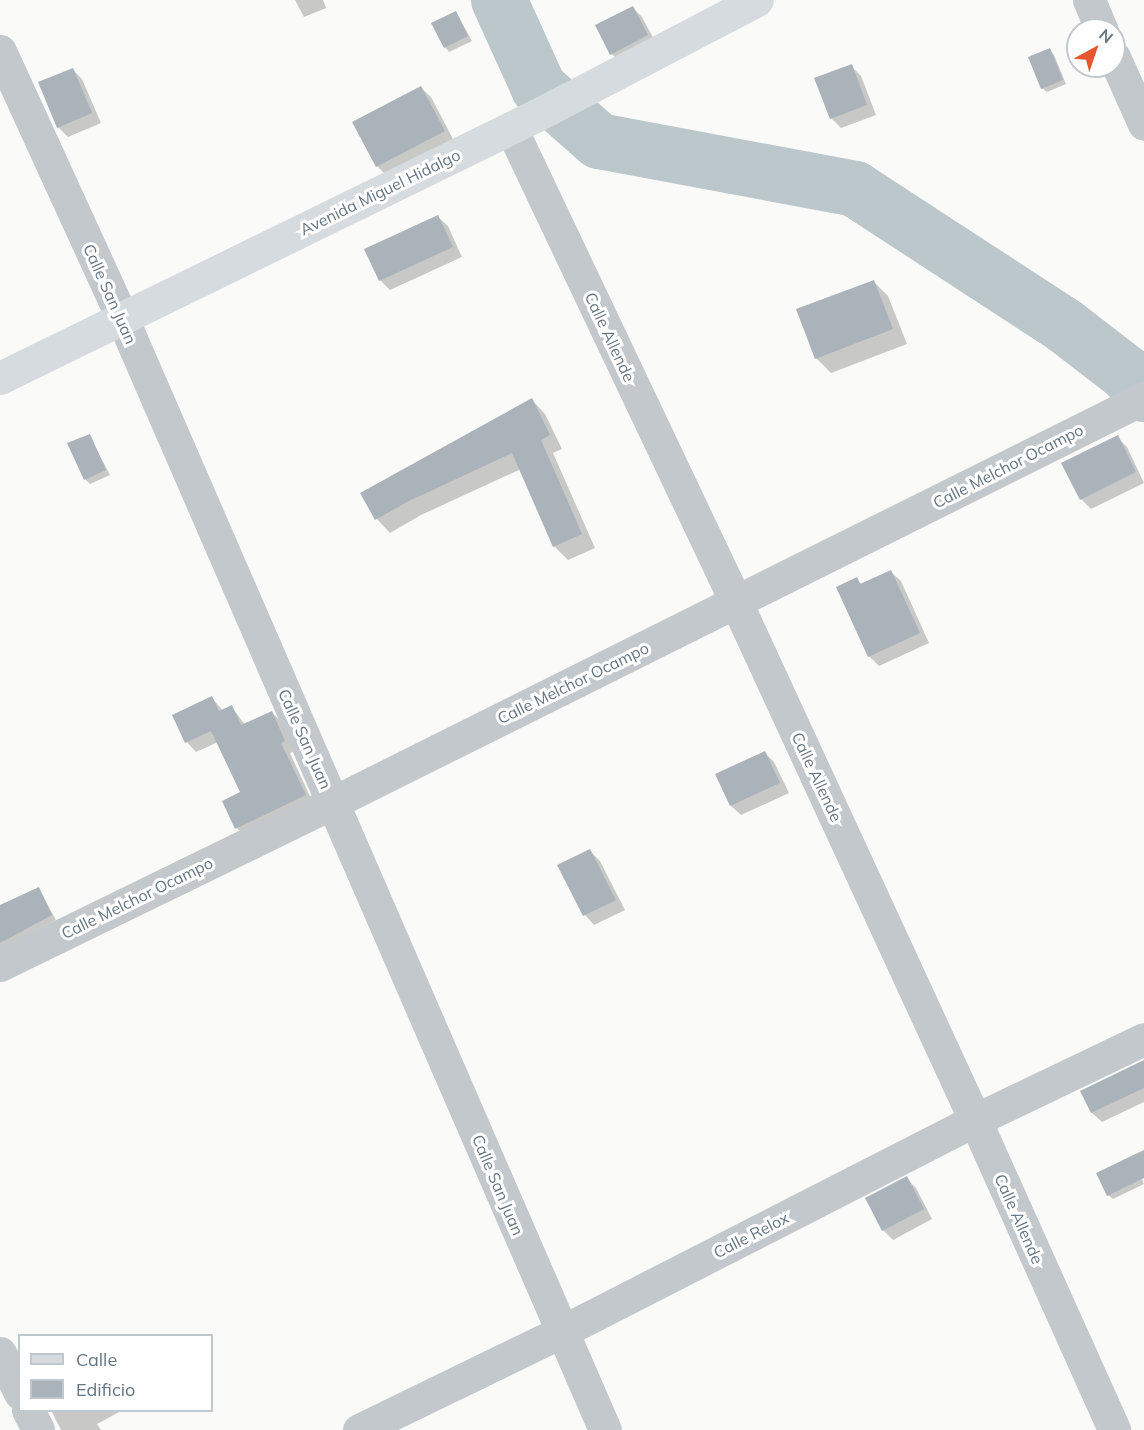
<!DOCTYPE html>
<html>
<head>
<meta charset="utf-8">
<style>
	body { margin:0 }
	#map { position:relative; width:1144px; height:1430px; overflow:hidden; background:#fafaf8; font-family:Mulish,sans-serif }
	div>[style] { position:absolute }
	.shadow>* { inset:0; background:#0003 }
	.river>* { height:56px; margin:-28px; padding:0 28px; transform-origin:28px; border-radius:28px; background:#bbc7cb }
	.building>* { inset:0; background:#aab3b9 }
	.street>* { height:33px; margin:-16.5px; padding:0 16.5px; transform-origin:16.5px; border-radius:16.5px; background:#c3c8cc }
	.primary>* { height:33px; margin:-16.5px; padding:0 16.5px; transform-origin:16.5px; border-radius:16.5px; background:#d6dbdf }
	span { translate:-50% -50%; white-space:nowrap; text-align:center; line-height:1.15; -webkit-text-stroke:6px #fff; paint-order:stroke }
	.street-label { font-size:16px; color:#657683 }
	.legend { position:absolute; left:18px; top:1334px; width:195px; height:78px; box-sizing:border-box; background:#fff; border:2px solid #c1c8cd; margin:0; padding:8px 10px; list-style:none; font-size:18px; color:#657683 }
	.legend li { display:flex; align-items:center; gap:12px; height:30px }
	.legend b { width:30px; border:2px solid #c1c8cd }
	.north { position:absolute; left:1066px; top:18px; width:60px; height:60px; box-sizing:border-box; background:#fff; border:2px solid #c1c8cd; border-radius:50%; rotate:40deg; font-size:16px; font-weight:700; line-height:24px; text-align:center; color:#657683 }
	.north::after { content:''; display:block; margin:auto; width:21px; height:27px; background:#e4572e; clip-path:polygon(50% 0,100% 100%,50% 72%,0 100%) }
</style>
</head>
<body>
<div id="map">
	<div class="shadow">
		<i style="clip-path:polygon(295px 0,323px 0,326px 8px,304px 17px)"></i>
		<i style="clip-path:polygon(633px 8px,642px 17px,657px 45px,621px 64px,612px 54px)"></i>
		<i style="clip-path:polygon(456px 12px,472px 41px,449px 52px,445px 47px)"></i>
		<i style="clip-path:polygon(1050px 50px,1054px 55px,1066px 84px,1047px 92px,1042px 88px)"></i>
		<i style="clip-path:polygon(851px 66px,861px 76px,876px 115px,841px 128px,831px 118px)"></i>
		<i style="clip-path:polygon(73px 70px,82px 79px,101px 123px,68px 137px,58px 127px)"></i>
		<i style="clip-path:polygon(421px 88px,431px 97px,454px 141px,387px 176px,377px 166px)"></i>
		<i style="clip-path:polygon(438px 217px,448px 226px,462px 257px,390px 290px,380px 280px)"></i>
		<i style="clip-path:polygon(873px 281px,888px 296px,907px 344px,831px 373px,816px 358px)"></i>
		<i style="clip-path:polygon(532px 400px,545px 414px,562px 449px,553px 453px,595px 548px,568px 560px,554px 546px,521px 469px,421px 515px,390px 533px,377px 519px)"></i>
		<i style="clip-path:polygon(89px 435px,110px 475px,90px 484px,85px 479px)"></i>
		<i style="clip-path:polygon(1117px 437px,1127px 447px,1144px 483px,1091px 509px,1081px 499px)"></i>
		<i style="clip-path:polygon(891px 572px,901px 581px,929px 643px,879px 666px,869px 656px,857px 579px,862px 585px)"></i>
		<i style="clip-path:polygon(212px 698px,223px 711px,232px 707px,245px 725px,272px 713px,282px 722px,294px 751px,290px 753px,314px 805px,246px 838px,237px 828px,224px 802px,242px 793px,218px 742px,196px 752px,187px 742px,174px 716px)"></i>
		<i style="clip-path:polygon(765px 753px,774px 762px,789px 793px,741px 815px,731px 806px)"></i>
		<i style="clip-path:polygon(590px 851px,600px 861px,625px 910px,594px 925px,585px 915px,559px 866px)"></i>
		<i style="clip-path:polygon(39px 889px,56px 920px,0 949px,0 907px)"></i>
		<i style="clip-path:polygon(1144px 1066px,1144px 1102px,1102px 1122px,1092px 1113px,1082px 1091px)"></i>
		<i style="clip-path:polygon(1135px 1163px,1144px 1184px,1113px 1199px,1108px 1195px)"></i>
		<i style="clip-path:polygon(906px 1178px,916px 1188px,932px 1219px,893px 1240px,883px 1230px)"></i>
		<i style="clip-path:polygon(51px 1410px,123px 1410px,97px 1424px,101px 1430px,61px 1430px)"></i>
	</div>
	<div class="river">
		<i style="left:499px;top:0;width:97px;rotate:65.6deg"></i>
		<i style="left:539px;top:88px;width:80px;rotate:41.5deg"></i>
		<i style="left:599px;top:141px;width:260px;rotate:10.6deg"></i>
		<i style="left:855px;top:189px;width:251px;rotate:33.1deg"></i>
		<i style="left:1065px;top:326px;width:77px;rotate:37.6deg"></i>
		<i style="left:1126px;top:373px;width:28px;rotate:49deg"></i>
	</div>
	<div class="building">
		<i style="clip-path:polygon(633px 6px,648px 35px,610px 55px,595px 25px)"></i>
		<i style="clip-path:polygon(456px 11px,468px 36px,444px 48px,431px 23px)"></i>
		<i style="clip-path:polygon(1050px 48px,1063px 80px,1041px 89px,1028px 57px)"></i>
		<i style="clip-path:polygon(852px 64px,867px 105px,830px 119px,814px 78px)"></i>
		<i style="clip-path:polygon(73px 68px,92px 113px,57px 128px,38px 82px)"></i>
		<i style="clip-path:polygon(421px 86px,445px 131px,376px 167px,352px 122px)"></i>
		<i style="clip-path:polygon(438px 215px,453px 247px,379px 281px,364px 249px)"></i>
		<i style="clip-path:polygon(874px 280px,893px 329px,815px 359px,796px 309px)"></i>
		<i style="clip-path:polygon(532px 398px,550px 435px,541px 440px,582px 534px,553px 547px,512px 453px,407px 502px,375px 520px,360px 493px)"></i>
		<i style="clip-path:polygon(90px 434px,106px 470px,84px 480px,67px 443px)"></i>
		<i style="clip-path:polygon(1118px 435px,1136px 472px,1080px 500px,1061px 463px)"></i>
		<i style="clip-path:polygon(891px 570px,920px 633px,868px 657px,836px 587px,857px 577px,860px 584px)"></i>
		<i style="clip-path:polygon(212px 696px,219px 711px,232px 705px,241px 725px,272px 711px,285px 741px,281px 743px,306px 795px,235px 829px,222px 801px,240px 792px,211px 731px,185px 743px,172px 715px)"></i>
		<i style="clip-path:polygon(765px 751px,780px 783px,730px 806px,715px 774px)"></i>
		<i style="clip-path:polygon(590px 849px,616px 900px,583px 916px,557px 865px)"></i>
		<i style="clip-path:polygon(39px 887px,52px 915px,0 943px,0 905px)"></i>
		<i style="clip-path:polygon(1144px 1060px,1144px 1088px,1091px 1113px,1080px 1091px)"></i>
		<i style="clip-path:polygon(1144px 1150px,1144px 1178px,1107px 1196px,1096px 1173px)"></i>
		<i style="clip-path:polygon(907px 1176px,924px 1209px,882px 1231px,865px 1198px)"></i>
	</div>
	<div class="street">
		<i style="left:1089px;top:0;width:33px;rotate:67deg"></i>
		<i style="left:0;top:51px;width:294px;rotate:65.4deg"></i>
		<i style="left:122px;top:318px;width:1212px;rotate:66.52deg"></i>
		<i style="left:1114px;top:57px;width:73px;rotate:65.9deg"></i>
		<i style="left:511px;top:128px;width:525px;rotate:64.61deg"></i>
		<i style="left:736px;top:602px;width:570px;rotate:65.23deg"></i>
		<i style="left:975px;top:1120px;width:340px;rotate:65.8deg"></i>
		<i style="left:0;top:965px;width:369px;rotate:-26deg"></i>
		<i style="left:332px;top:803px;width:907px;rotate:-26.51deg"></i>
		<i style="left:0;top:1353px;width:45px;rotate:63.4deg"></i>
		<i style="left:28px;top:1410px;width:22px;rotate:63deg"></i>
		<i style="left:359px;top:1430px;width:225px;rotate:-25.9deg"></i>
		<i style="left:561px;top:1332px;width:465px;rotate:-27.1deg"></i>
		<i style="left:975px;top:1120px;width:187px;rotate:-25.6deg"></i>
	</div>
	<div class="primary">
		<i style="left:0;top:378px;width:598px;rotate:-26.09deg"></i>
		<i style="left:537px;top:115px;width:248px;rotate:-27.6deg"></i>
	</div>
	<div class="street-label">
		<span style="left:380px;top:192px;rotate:-26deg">Avenida Miguel Hidalgo</span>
		<span style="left:110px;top:294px;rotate:66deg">Calle San Juan</span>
		<span style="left:610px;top:337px;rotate:65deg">Calle Allende</span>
		<span style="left:1008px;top:466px;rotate:-27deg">Calle Melchor Ocampo</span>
		<span style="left:573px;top:683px;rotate:-26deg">Calle Melchor Ocampo</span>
		<span style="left:305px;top:739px;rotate:66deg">Calle San Juan</span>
		<span style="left:817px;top:777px;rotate:65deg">Calle Allende</span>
		<span style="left:137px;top:898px;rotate:-26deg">Calle Melchor Ocampo</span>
		<span style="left:498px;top:1185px;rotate:67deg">Calle San Juan</span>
		<span style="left:1019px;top:1219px;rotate:66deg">Calle Allende</span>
		<span style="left:751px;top:1235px;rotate:-27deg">Calle Relox</span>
	</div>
	<ul class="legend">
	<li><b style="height:8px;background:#d6dbdf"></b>Calle</li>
	<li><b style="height:16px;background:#aab3b9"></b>Edificio</li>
	</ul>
	<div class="north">N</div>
</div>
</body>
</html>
